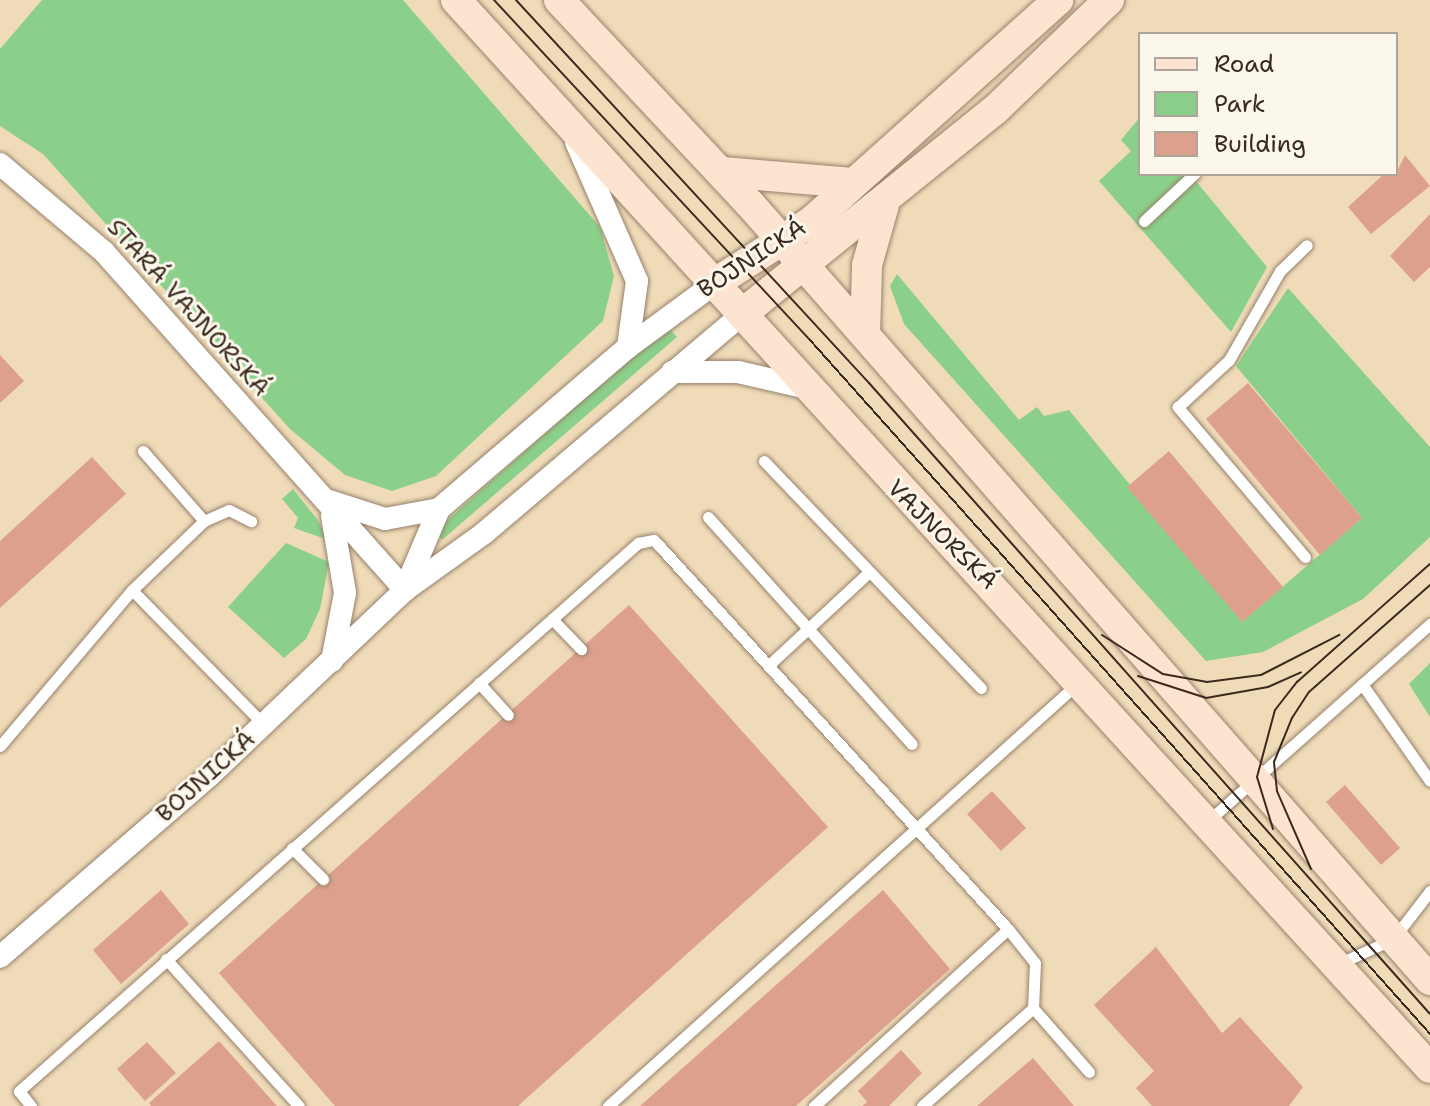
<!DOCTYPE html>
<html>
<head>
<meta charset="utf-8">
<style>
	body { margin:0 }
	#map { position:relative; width:1430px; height:1106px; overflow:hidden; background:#f0dbb9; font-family:"Shantell Sans",sans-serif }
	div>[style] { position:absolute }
	.green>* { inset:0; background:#8bd08a }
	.building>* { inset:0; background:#dca08d }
	.roads { filter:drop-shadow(0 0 2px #96826c) drop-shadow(0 0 2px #96826c) }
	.service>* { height:11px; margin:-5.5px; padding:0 5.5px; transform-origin:5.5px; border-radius:5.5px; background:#fff }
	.minor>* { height:22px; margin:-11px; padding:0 11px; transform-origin:11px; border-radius:11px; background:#fff }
	.secondary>* { height:30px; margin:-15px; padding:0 15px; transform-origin:15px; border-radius:15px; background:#fde4d0 }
	.tram>* { height:2px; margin:-1px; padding:0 1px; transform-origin:1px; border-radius:1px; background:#3b2a1e }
	span { translate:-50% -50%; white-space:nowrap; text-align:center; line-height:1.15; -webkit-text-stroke:6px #fbf7ec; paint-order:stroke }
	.street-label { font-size:24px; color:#3b2a1e }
	.legend { position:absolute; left:1138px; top:32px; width:260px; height:144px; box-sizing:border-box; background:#fbf7ec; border:2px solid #aea59a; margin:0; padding:10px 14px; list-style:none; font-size:24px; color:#3b2a1e }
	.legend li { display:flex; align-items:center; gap:16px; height:40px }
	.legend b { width:40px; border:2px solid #aea59a }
</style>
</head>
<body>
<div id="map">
	<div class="green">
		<i style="clip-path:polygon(42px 0,403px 0,600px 227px,614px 276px,603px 321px,436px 476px,392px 491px,345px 475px,290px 429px,43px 154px,0 126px,0 49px)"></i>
		<i style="clip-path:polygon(1140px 117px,1140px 174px,1190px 174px,1267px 267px,1231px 332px,1099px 181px,1131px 151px,1121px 140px)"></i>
		<i style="clip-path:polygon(897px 274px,1019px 420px,1037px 407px,1044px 416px,1069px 410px,1242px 622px,1362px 518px,1236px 366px,1288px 288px,1430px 447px,1430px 537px,1363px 599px,1263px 652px,1206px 661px,904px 324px,890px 286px)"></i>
		<i style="clip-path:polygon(667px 326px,677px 337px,442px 540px,435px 531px)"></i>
		<i style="clip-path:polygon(293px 489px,317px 519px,328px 540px,294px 528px,298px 518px,282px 499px)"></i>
		<i style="clip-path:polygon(286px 543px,329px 562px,320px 609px,306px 639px,284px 658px,228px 607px)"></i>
		<i style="clip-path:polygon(1430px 663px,1430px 717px,1409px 684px)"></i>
	</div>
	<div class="building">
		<i style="clip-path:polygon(1405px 155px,1430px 186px,1371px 234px,1348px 207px,1384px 174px,1396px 174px)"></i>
		<i style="clip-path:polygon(1430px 214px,1430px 267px,1414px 282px,1390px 256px)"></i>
		<i style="clip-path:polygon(0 355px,24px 381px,0 403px)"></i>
		<i style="clip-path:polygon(1248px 383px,1362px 518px,1320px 555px,1206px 419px)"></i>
		<i style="clip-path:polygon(1169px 451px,1283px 587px,1242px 622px,1127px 487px)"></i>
		<i style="clip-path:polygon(92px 457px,126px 494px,0 608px,0 541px)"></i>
		<i style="clip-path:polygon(629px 605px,828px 827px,518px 1106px,335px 1106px,219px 973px)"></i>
		<i style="clip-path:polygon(1345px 785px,1400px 848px,1381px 865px,1326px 802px)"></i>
		<i style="clip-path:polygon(992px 791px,1026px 828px,1001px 851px,967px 814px)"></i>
		<i style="clip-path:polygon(161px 890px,189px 924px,121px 984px,93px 950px)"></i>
		<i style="clip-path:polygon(883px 890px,950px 969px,796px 1106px,640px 1106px)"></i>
		<i style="clip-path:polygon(1156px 947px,1222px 1033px,1240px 1017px,1303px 1087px,1289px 1106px,1152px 1106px,1136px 1088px,1154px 1071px,1094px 1005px)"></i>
		<i style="clip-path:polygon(219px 1041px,277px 1106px,151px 1106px,149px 1103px)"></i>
		<i style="clip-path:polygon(147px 1042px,176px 1073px,145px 1101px,117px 1069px)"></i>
		<i style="clip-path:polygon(901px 1050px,922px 1073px,889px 1106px,862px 1106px,867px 1102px,858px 1091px)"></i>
		<i style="clip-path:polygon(1033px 1058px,1074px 1106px,977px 1106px)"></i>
	</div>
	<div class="roads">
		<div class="service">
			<i style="left:1144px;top:221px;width:69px;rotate:-43.2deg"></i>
			<i style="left:764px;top:461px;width:314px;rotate:46.3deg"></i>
			<i style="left:708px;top:517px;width:305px;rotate:48.1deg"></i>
			<i style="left:204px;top:521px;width:27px;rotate:-24deg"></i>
			<i style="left:229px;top:510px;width:25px;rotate:27deg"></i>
			<i style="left:1305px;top:557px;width:197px;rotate:-130.3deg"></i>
			<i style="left:1178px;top:407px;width:69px;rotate:-42.7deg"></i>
			<i style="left:1229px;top:360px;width:103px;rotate:-60.2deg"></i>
			<i style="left:1280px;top:271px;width:37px;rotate:-44deg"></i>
			<i style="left:132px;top:590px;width:189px;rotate:45.6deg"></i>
			<i style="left:552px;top:619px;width:42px;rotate:46deg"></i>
			<i style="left:770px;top:664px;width:132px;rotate:-42.9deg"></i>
			<i style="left:479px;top:683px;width:43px;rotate:47.8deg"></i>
			<i style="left:1362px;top:684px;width:118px;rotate:55deg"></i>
			<i style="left:0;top:746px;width:204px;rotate:-49.8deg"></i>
			<i style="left:132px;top:590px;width:100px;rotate:-43.8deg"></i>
			<i style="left:204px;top:521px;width:93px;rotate:-131.1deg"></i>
			<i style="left:1208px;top:821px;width:297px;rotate:-41.6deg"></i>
			<i style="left:292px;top:848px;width:44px;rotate:45deg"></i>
			<i style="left:1008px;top:929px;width:43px;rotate:51.5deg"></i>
			<i style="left:1035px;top:963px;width:45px;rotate:92.5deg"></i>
			<i style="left:1033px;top:1008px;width:85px;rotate:48.8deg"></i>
			<i style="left:166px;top:959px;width:198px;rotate:47.9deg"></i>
			<i style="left:1338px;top:964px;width:60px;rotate:-24.4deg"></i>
			<i style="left:1393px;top:939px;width:61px;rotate:-52.4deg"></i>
			<i style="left:31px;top:1106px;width:19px;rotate:-129deg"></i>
			<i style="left:19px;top:1091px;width:827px;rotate:-41.52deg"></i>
			<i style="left:638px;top:543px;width:16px;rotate:-11deg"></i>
			<i style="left:654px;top:540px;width:526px;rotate:47.7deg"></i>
			<i style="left:1008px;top:929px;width:263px;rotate:137.6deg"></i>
			<i style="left:608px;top:1106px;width:631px;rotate:-41.98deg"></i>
			<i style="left:922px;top:1106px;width:148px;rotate:-41.4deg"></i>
		</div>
		<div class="minor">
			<i style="left:576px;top:142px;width:152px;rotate:66.3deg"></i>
			<i style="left:637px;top:281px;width:67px;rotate:97.8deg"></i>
			<i style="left:0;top:164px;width:136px;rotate:40.2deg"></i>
			<i style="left:104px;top:252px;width:453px;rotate:48.3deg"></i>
			<i style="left:672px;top:372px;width:66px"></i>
			<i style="left:738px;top:372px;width:67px;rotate:13deg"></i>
			<i style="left:326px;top:500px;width:62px;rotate:17.9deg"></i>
			<i style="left:385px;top:519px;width:55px;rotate:-10.5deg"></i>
			<i style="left:332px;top:516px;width:78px;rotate:80.4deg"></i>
			<i style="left:345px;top:593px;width:69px;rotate:100.8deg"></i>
			<i style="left:405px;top:589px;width:87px;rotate:-67deg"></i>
			<i style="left:439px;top:509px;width:249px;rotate:-40.6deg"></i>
			<i style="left:628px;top:347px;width:108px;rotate:-36.3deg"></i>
			<i style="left:0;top:957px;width:276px;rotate:-40.9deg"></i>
			<i style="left:209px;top:776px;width:270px;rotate:-43.5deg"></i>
			<i style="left:405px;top:590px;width:96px;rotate:-35.7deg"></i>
			<i style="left:483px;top:534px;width:340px;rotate:-40.3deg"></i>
		</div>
		<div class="secondary">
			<i style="left:456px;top:0;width:1445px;rotate:47.64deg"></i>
			<i style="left:559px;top:0;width:279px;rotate:46.9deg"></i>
			<i style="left:750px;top:204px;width:1032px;rotate:48.77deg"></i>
			<i style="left:722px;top:172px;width:131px;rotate:4.8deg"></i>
			<i style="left:715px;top:283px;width:115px;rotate:-32.6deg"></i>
			<i style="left:812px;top:221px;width:331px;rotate:-41.9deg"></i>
			<i style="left:742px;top:314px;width:324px;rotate:-38.9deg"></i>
			<i style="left:994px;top:111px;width:160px;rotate:-44deg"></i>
			<i style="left:865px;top:334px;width:69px;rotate:-88.3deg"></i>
			<i style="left:867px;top:265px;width:62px;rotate:-74.2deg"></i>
		</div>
	</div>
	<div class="tram">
		<i style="left:494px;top:0;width:464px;rotate:47.1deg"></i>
		<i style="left:810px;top:340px;width:931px;rotate:48.22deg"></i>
		<i style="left:516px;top:0;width:521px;rotate:47.33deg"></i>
		<i style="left:869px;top:383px;width:844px;rotate:48.36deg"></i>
		<i style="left:1102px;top:635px;width:72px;rotate:32.6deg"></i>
		<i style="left:1163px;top:674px;width:45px;rotate:10.3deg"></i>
		<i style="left:1207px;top:682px;width:54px;rotate:-7.4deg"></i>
		<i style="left:1261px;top:675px;width:88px;rotate:-27.1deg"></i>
		<i style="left:1138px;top:676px;width:71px;rotate:17.9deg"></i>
		<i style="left:1206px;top:698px;width:63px;rotate:-10.1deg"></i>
		<i style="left:1268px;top:687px;width:36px;rotate:-24deg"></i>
		<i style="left:1273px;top:829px;width:54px;rotate:-107.1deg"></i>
		<i style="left:1257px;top:777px;width:69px;rotate:-75deg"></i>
		<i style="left:1275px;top:710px;width:36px;rotate:-52deg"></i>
		<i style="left:1297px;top:682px;width:178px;rotate:-41.6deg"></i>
		<i style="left:1311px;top:869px;width:85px;rotate:-113.6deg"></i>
		<i style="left:1277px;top:791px;width:29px;rotate:-96deg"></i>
		<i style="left:1274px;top:762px;width:48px;rotate:-67.8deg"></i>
		<i style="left:1292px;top:718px;width:31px;rotate:-57deg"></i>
		<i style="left:1309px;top:692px;width:162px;rotate:-41.5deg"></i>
	</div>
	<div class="street-label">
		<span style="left:752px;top:259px;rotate:-33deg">BOJNICKÁ</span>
		<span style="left:188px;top:308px;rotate:48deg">STARÁ VAJNORSKÁ</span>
		<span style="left:942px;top:535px;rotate:45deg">VAJNORSKÁ</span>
		<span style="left:206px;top:777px;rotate:-42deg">BOJNICKÁ</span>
	</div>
	<ul class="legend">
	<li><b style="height:10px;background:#fde4d0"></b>Road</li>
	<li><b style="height:22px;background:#8bd08a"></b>Park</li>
	<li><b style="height:22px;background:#dca08d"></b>Building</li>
	</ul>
</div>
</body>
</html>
